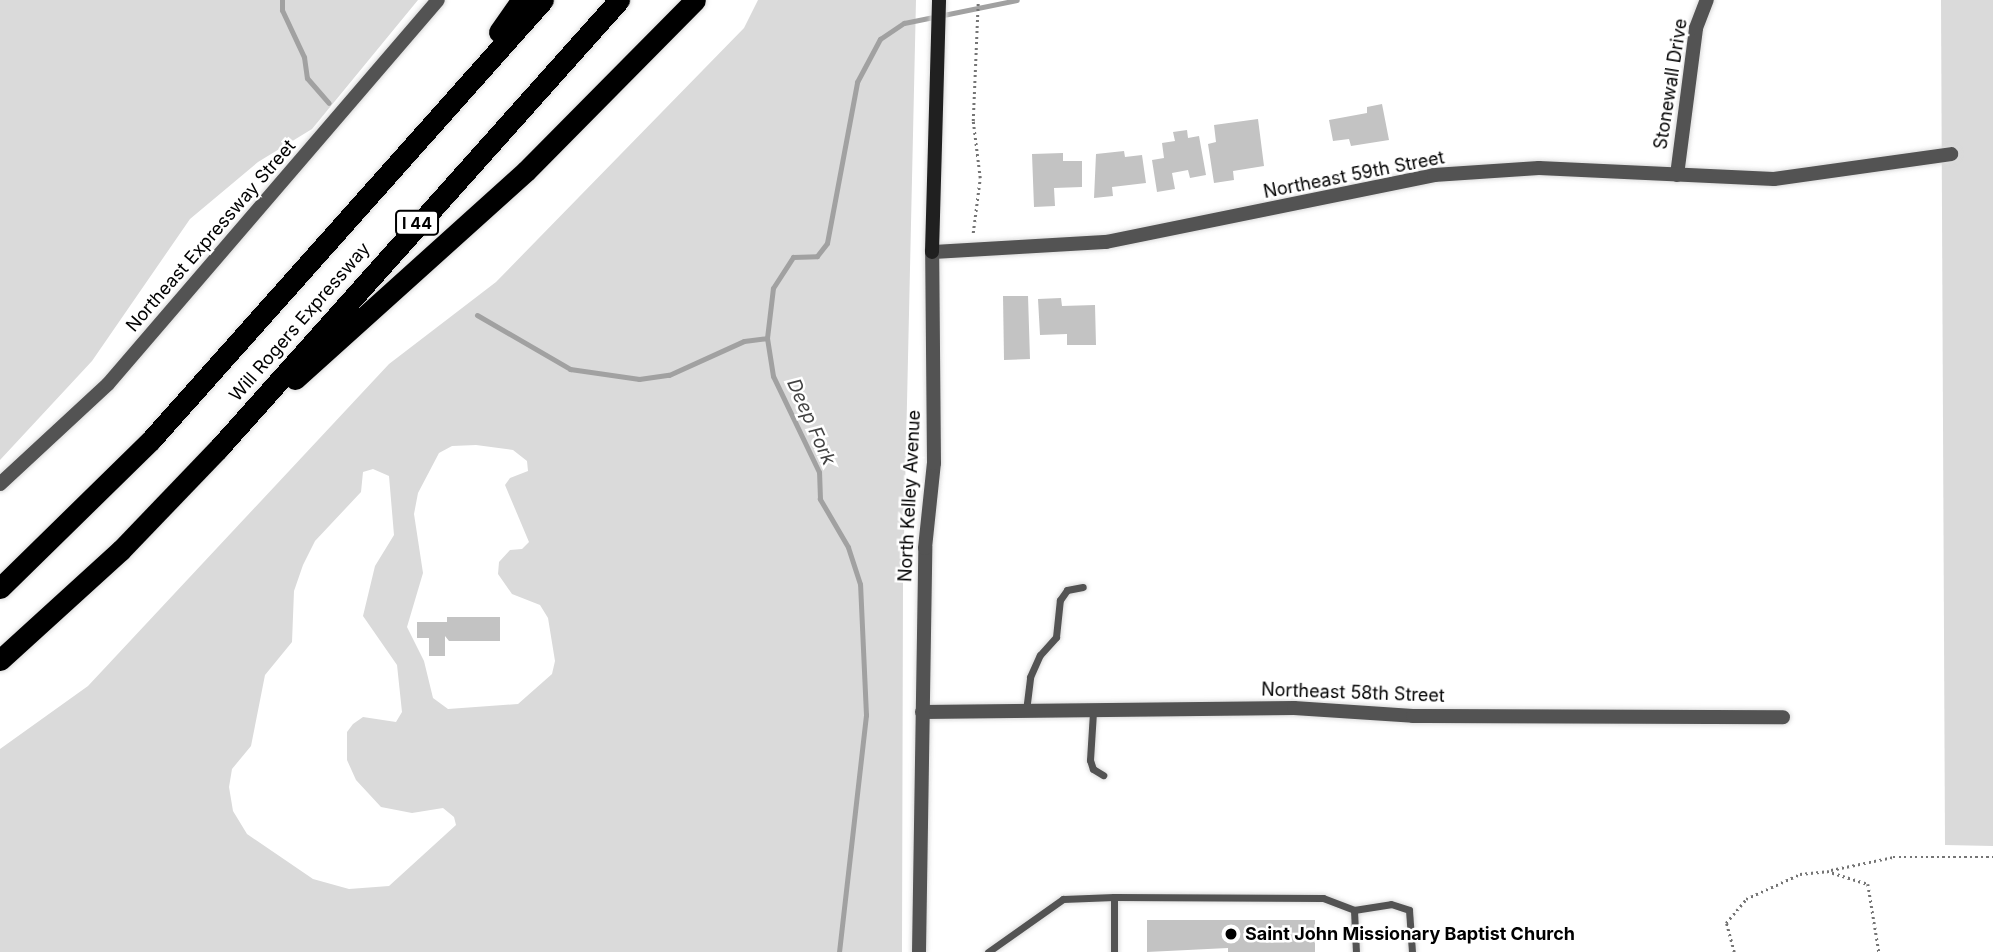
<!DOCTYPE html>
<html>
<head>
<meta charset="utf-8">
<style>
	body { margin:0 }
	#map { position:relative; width:1993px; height:952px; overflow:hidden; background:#fff; font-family:Inter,sans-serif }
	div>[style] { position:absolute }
	.green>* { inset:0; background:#dadada }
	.stream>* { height:5px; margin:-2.5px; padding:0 2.5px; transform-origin:2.5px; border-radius:2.5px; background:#a1a1a1 }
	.building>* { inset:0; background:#c3c3c3 }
	.path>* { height:2.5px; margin-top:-1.25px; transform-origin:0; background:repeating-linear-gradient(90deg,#757575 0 2px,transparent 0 5.5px) }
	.roads { filter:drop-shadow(0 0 2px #dbdbdb) drop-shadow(0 0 2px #dbdbdb) }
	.service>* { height:7px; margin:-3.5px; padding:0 3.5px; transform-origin:3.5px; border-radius:3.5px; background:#535353 }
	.minor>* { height:14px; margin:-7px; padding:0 7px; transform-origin:7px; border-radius:7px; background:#535353 }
	.tertiary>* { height:14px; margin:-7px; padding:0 7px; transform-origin:7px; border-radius:7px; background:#535353 }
	.secondary>* { height:14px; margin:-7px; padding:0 7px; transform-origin:7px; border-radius:7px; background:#202020 }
	.motorway>* { height:21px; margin:-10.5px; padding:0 10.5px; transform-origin:10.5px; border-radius:10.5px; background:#000 }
	.dots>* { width:19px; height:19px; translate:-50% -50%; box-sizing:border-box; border:4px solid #fff; border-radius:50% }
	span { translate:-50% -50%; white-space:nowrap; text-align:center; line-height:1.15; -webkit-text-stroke:5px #fff; paint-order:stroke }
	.shield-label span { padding:2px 5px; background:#fff; border:2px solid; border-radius:5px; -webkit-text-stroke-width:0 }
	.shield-label { font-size:16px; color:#000; font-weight:700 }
	.street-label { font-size:18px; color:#000 }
	.poi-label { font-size:18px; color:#000; font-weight:700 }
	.left { translate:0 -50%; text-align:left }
	.water-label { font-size:19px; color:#424242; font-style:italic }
</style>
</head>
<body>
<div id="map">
	<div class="green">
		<i style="clip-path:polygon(0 0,418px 0,312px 129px,258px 162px,190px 219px,92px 361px,0 460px)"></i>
		<i style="clip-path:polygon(evenodd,758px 0,916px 0,903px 582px,902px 952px,0 952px,0 749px,88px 686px,389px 364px,496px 282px,744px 28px,758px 0,476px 445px,513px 450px,527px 461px,528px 471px,510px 478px,505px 485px,529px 542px,522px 549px,510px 550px,499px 562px,498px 574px,512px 594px,540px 605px,548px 618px,555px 661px,552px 674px,518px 704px,448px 709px,433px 698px,424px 661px,407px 627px,423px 573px,414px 514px,418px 493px,439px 453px,452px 446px,476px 445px,758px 0,373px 469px,389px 476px,394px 535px,375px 566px,363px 616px,397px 665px,402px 712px,396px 722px,363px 717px,353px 724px,347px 732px,347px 760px,356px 780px,381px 807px,412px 813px,443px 808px,454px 817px,456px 825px,389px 886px,349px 889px,313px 879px,247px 834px,233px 811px,229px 787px,232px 769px,251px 746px,265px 675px,292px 642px,294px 591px,303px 565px,315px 541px,361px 492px,363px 472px,373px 469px)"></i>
		<i style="clip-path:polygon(1941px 0,1993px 0,1993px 846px,1945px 845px)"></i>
	</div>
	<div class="stream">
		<i style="left:282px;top:0;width:10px;rotate:90deg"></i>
		<i style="left:282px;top:10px;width:52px;rotate:64.9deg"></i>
		<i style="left:304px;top:57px;width:21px;rotate:82deg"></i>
		<i style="left:307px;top:78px;width:33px;rotate:49deg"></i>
		<i style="left:477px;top:315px;width:108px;rotate:30.1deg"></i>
		<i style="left:570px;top:369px;width:70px;rotate:8.2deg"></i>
		<i style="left:639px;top:379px;width:30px;rotate:-8deg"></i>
		<i style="left:669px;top:375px;width:82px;rotate:-24.4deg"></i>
		<i style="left:744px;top:341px;width:23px;rotate:-7deg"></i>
		<i style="left:839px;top:952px;width:239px;rotate:-83.5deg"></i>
		<i style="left:866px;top:715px;width:131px;rotate:-92.6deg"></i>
		<i style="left:860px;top:584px;width:39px;rotate:-108deg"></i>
		<i style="left:848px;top:547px;width:56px;rotate:-120.3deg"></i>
		<i style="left:820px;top:499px;width:27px;rotate:-92deg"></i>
		<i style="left:819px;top:472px;width:106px;rotate:-115.6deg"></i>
		<i style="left:773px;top:376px;width:38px;rotate:-99deg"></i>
		<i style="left:767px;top:338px;width:50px;rotate:-83.2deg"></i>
		<i style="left:773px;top:288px;width:37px;rotate:-57deg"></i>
		<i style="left:793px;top:257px;width:24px;rotate:-2deg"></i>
		<i style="left:817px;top:256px;width:16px;rotate:-52deg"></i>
		<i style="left:827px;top:243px;width:164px;rotate:-79.4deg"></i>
		<i style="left:857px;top:82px;width:49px;rotate:-61.9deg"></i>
		<i style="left:880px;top:39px;width:29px;rotate:-34deg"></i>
		<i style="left:904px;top:23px;width:115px;rotate:-11.5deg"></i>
	</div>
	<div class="building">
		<i style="clip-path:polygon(1382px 104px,1389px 140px,1351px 146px,1349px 139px,1333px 141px,1329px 120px,1367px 113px,1367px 107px)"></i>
		<i style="clip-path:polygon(1258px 119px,1264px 166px,1233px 171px,1234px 180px,1214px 183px,1208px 144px,1216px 142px,1214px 125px)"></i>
		<i style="clip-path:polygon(1187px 130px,1188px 138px,1199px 136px,1206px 175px,1190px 178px,1188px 170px,1172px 173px,1175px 189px,1157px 192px,1152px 160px,1164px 158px,1162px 143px,1175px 141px,1173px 132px)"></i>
		<i style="clip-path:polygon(1124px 151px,1125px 157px,1142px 155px,1146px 183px,1112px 187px,1113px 196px,1094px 198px,1096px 154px)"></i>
		<i style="clip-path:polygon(1063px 153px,1063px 161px,1082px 161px,1082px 187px,1054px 188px,1055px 206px,1034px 207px,1032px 154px)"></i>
		<i style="clip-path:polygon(1003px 296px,1028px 296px,1030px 359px,1004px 360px)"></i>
		<i style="clip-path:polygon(1061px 298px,1062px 306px,1095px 305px,1096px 345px,1067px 345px,1067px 334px,1040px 335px,1038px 299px)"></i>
		<i style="clip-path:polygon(447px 617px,500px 617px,500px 641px,449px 641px,445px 636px,445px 656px,429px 656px,429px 638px,417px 638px,417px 622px,447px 622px)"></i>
		<i style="clip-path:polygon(1147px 920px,1315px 920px,1315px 952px,1228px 952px,1228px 948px,1147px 952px)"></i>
	</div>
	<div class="path">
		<i style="left:973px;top:233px;width:55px;rotate:-82.7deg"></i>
		<i style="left:980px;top:178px;width:57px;rotate:-97deg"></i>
		<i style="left:973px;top:121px;width:121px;rotate:-87.6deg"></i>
		<i style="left:1831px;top:870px;width:63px;rotate:-11.8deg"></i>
		<i style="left:1893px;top:857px;width:100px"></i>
		<i style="left:1734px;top:952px;width:30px;rotate:-105deg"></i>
		<i style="left:1726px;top:923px;width:31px;rotate:-50deg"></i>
		<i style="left:1746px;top:899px;width:60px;rotate:-24.8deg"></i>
		<i style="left:1800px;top:874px;width:27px;rotate:-6deg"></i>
		<i style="left:1827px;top:871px;width:43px;rotate:17.6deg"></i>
		<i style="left:1868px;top:884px;width:69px;rotate:80.8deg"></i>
	</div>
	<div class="roads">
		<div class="service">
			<i style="left:1026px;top:711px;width:34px;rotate:-83deg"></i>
			<i style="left:1030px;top:677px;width:24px;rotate:-66deg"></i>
			<i style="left:1040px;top:655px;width:24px;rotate:-48deg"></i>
			<i style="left:1056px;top:637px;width:37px;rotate:-84deg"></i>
			<i style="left:1060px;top:600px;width:12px;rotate:-55deg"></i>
			<i style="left:1067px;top:590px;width:16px;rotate:-11deg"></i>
			<i style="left:1093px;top:712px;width:48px;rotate:93.6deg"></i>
			<i style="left:1090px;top:760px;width:9px;rotate:72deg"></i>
			<i style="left:1093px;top:769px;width:12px;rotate:31deg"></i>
			<i style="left:1354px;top:910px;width:42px;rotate:87.3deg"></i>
			<i style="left:988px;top:952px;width:92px;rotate:-35.2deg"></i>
			<i style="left:1063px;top:899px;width:51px;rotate:-2.2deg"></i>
			<i style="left:1114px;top:897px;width:209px;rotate:0.3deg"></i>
			<i style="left:1323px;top:898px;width:33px;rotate:21deg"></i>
			<i style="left:1354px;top:910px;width:37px;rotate:-9deg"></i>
			<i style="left:1391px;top:904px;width:19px;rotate:18deg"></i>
			<i style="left:1409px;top:910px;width:42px;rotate:85.9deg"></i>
			<i style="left:1114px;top:952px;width:55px;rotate:-90deg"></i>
		</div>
		<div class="minor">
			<i style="left:1677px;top:175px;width:148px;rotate:-82.6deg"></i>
			<i style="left:1696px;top:28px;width:30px;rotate:-69deg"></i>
			<i style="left:932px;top:252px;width:174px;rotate:-3.3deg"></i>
			<i style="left:1106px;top:242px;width:335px;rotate:-11.5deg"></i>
			<i style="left:1434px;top:175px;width:105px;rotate:-3.8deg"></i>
			<i style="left:1539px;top:168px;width:235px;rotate:2.7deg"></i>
			<i style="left:1774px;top:179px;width:179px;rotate:-8deg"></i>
			<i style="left:0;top:484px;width:147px;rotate:-42.8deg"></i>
			<i style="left:108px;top:384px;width:506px;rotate:-49.33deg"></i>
			<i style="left:922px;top:712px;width:372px;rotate:-0.6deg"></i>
			<i style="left:1294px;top:708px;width:119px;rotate:3.8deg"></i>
			<i style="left:1413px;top:716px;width:370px;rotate:0.2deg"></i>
		</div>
		<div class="tertiary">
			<i style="left:919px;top:952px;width:404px;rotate:-89.1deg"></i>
			<i style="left:925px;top:548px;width:85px;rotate:-84deg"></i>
			<i style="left:934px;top:463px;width:211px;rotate:-90.5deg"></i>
		</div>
		<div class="secondary">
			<i style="left:932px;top:252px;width:252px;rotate:-88.4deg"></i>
		</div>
		<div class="motorway">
			<i style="left:499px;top:32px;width:39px;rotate:-55deg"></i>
			<i style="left:295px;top:379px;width:311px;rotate:-42deg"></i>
			<i style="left:526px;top:171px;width:240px;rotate:-45.3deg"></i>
			<i style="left:0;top:588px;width:211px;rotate:-44.4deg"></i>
			<i style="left:151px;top:440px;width:589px;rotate:-48.3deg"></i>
			<i style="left:0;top:660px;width:164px;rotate:-42.3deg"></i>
			<i style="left:121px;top:550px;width:140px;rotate:-46.2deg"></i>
			<i style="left:218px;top:449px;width:602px;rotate:-48.23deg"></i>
		</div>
	</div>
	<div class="dots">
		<i style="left:1231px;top:934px;background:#000"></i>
	</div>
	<div class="shield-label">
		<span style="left:417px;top:223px">I 44</span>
	</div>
	<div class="street-label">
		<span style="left:1671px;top:84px;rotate:-81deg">Stonewall Drive</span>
		<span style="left:1354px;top:175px;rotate:-11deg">Northeast 59th Street</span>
		<span style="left:211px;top:236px;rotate:-49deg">Northeast Expressway Street</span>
		<span style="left:300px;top:322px;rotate:-49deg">Will Rogers Expressway</span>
		<span style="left:910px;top:496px;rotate:-87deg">North Kelley Avenue</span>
		<span style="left:1353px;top:693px;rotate:2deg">Northeast 58th Street</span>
	</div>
	<div class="poi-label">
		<span class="left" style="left:1245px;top:934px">Saint John Missionary Baptist Church</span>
	</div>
	<div class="water-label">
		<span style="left:811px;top:422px;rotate:66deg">Deep Fork</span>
	</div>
</div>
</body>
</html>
